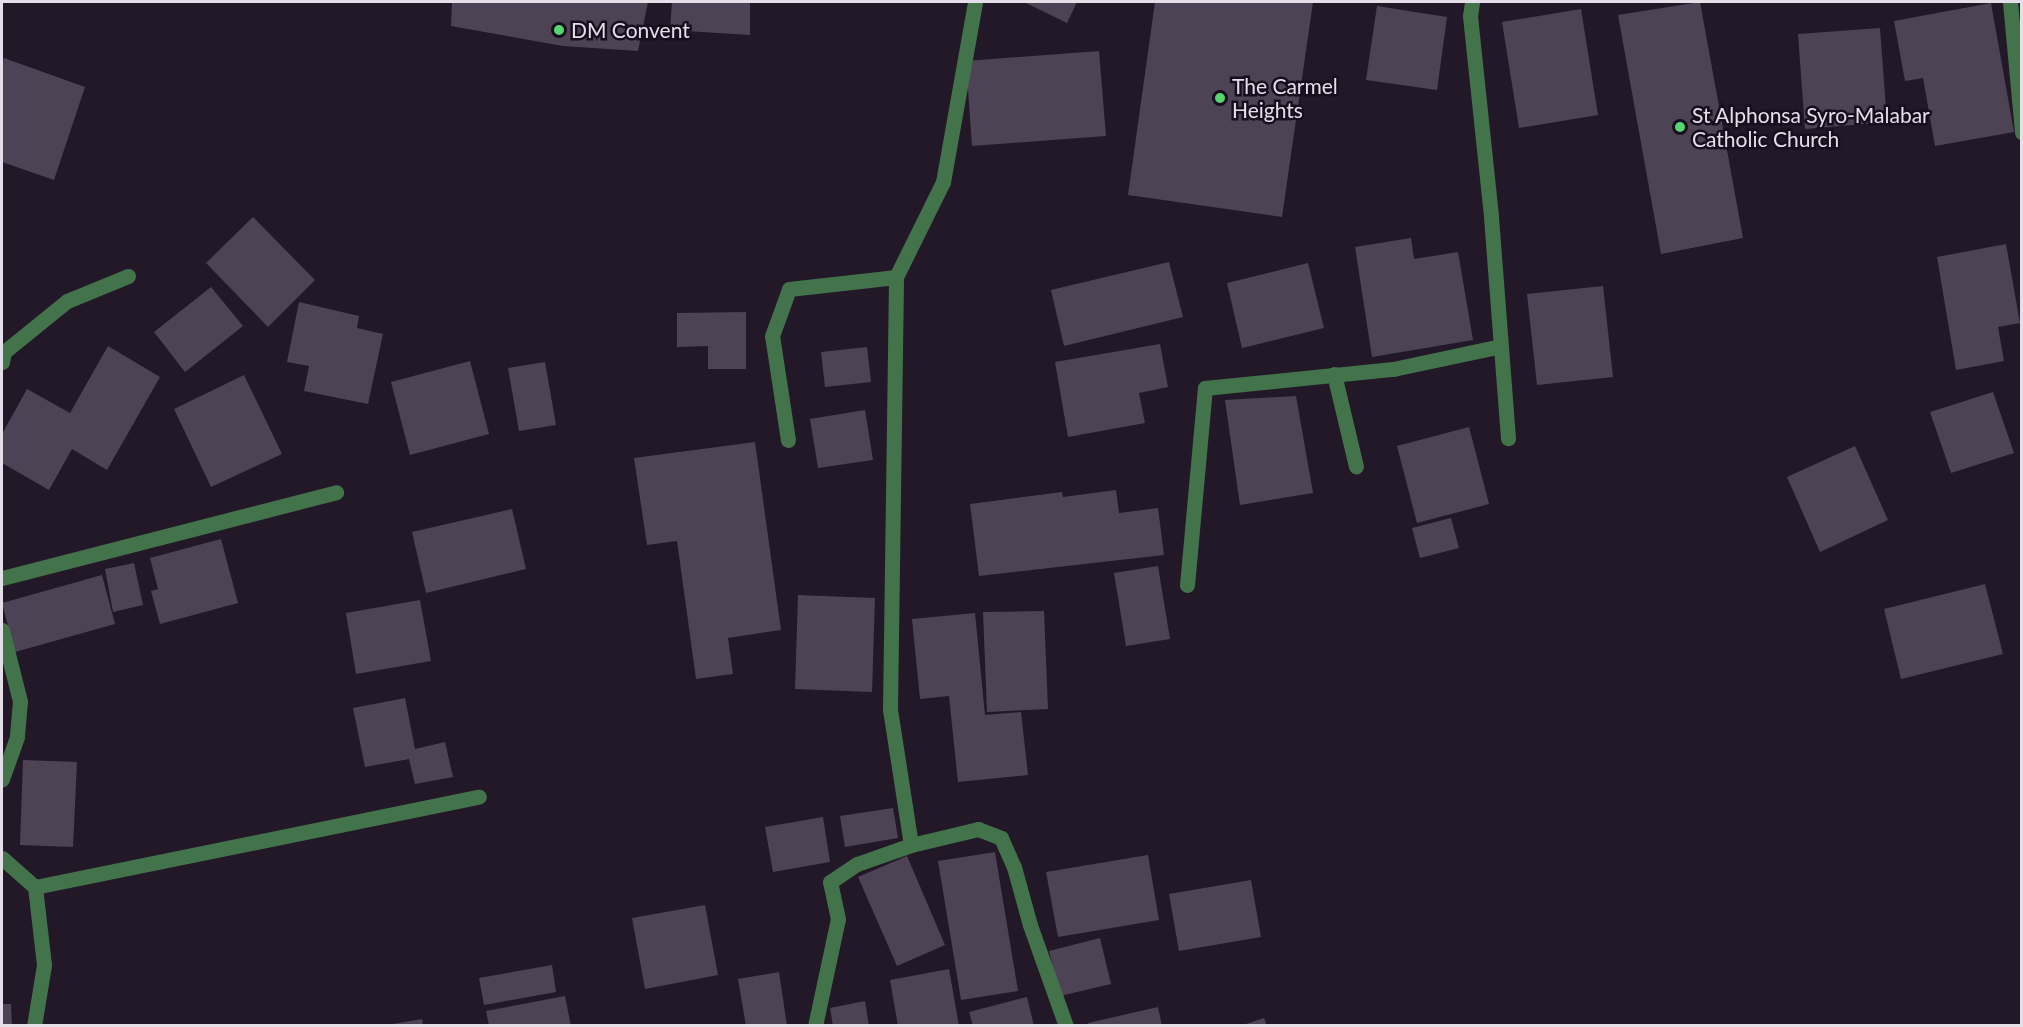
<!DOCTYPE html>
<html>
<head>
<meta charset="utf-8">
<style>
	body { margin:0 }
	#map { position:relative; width:2023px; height:1027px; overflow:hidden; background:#221828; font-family:Lato,sans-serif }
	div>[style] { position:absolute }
	.building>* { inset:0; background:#4d4354 }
	.minor>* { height:15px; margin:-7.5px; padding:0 7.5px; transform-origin:7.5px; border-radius:7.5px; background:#43734a }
	.dots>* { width:16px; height:16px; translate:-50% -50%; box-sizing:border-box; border:3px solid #180f1e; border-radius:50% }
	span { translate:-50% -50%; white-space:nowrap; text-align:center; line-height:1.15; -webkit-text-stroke:5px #180f1e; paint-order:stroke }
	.poi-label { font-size:21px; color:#e5dfea }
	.left { translate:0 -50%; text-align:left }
	.frame { position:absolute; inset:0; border:3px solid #e5dfea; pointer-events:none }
</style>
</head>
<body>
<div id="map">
	<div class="building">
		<i style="clip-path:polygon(452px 2px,648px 2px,638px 51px,563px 46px,451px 26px)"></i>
		<i style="clip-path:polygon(672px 2px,750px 2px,750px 35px,670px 30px)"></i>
		<i style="clip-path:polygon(1024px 2px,1077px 2px,1067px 23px)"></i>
		<i style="clip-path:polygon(1155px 2px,1313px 2px,1282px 217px,1128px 195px)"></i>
		<i style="clip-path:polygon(1700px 2px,1743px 238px,1661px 254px,1618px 15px)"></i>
		<i style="clip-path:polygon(1991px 3px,2014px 132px,1935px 146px,1923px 78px,1905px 81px,1894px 21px)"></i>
		<i style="clip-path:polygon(1377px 6px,1447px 17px,1437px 90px,1366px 80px)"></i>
		<i style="clip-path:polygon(1581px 9px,1598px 115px,1519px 128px,1502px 22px)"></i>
		<i style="clip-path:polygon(1880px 28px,1887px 122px,1805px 129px,1798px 34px)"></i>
		<i style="clip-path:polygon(1099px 51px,1106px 136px,972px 146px,966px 61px)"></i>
		<i style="clip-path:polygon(4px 58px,85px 87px,54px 180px,2px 162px,2px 66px)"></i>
		<i style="clip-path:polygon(253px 217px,315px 280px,268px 327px,206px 263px)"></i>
		<i style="clip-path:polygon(1411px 238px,1414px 259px,1458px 252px,1473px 340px,1372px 357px,1355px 247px)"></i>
		<i style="clip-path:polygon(2006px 244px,2020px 323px,1998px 327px,2004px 361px,1956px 370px,1937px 257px)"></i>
		<i style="clip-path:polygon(1169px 262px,1183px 317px,1064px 346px,1051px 290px)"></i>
		<i style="clip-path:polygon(1308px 263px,1324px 328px,1242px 348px,1227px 283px)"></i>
		<i style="clip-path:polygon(1603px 286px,1613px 377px,1537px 385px,1527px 294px)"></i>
		<i style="clip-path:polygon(211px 287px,243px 326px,185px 372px,154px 332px)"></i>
		<i style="clip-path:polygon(299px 302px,359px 316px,357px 328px,383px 334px,368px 404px,304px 391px,309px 366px,287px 362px)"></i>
		<i style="clip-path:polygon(746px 312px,746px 369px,708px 369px,708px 346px,677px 347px,677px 313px)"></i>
		<i style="clip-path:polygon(1160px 344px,1168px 387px,1139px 393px,1145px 423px,1068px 437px,1055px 362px)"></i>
		<i style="clip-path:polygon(108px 346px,160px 377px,107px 470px,72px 449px,49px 490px,2px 463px,2px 434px,27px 389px,70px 413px)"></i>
		<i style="clip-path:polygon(867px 347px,871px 382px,825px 387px,821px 352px)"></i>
		<i style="clip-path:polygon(470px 361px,489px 434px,410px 455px,391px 382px)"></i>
		<i style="clip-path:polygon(545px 362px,556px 425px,519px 431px,508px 368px)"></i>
		<i style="clip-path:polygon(244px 375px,282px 454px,211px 487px,174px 409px)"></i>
		<i style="clip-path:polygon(1993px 392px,2014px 453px,1951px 473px,1930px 412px)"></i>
		<i style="clip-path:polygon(1296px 396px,1313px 493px,1240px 505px,1225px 400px)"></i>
		<i style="clip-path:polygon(865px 410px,873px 460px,818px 468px,810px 419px)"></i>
		<i style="clip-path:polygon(1469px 427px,1489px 504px,1417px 523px,1397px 446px)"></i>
		<i style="clip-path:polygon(755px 442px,781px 630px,728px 638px,733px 674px,696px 679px,677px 541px,647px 545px,634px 458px)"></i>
		<i style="clip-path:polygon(1855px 446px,1888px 520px,1820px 552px,1787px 477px)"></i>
		<i style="clip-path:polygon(1116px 490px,1119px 513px,1158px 508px,1164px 555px,979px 576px,970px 504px,1062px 492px,1063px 497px)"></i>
		<i style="clip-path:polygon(512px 509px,526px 569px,426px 593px,412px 532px)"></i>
		<i style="clip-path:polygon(1451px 518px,1459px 548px,1420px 558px,1412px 528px)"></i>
		<i style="clip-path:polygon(221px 539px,238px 603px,160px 624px,151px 591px,158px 589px,150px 558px)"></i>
		<i style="clip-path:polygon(134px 563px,143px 605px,113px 612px,105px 569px)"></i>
		<i style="clip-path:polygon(1158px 566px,1170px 639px,1126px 646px,1114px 573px)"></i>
		<i style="clip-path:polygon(102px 575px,115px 624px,15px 652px,2px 603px)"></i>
		<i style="clip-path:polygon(1985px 584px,2003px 654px,1901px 679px,1884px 609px)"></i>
		<i style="clip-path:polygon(798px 595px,875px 598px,872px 692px,795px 689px)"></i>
		<i style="clip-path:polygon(420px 600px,431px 661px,356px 674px,346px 613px)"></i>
		<i style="clip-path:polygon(1044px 611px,1048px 709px,987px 712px,983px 612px)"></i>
		<i style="clip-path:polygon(975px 613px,985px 715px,1021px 712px,1028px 775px,958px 782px,949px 696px,920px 699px,912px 619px)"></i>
		<i style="clip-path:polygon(405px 698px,415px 749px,445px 742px,453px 777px,415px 784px,409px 759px,365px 767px,353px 708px)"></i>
		<i style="clip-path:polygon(23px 760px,77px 762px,73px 847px,20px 845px)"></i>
		<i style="clip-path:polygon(893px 808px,898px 838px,845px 847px,840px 816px)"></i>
		<i style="clip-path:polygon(823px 817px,830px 862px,773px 872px,765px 827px)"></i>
		<i style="clip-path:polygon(995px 852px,1018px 991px,961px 1000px,938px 861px)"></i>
		<i style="clip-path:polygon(1148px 855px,1159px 920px,1058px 937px,1046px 872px)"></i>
		<i style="clip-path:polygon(907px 856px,945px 945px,897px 966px,858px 877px)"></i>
		<i style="clip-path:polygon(1251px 880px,1261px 937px,1179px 951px,1169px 894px)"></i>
		<i style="clip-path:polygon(705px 905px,718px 975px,645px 989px,632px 918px)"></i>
		<i style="clip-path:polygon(1100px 938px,1111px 984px,1060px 996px,1049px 951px)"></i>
		<i style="clip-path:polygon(552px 965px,556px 992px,484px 1005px,479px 978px)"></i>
		<i style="clip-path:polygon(949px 969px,959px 1026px,898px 1026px,890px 980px)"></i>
		<i style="clip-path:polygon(779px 972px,787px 1026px,746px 1026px,738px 979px)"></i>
		<i style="clip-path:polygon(565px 996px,571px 1026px,489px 1026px,486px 1011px)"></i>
		<i style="clip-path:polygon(1027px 997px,1034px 1026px,973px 1026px,969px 1012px)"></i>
		<i style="clip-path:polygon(865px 1001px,869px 1026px,833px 1026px,830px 1008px)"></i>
		<i style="clip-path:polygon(2px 1004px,11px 1004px,12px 1026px,2px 1026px)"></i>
		<i style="clip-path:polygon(1158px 1007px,1162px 1026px,1088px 1026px,1088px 1023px)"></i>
		<i style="clip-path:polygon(1264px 1018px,1267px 1026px,1243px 1026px,1243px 1025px)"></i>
		<i style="clip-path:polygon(422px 1019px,423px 1026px,394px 1026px,393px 1024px)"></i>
	</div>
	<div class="minor">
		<i style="left:1472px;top:2px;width:14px;rotate:98deg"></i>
		<i style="left:1470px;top:16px;width:202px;rotate:84deg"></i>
		<i style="left:1491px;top:217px;width:222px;rotate:85.6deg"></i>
		<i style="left:2010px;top:2px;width:131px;rotate:84.7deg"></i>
		<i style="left:2px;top:362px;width:10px;rotate:-79deg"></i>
		<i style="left:4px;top:352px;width:81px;rotate:-39deg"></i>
		<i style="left:67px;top:301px;width:66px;rotate:-22.3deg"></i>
		<i style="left:1334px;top:374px;width:95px;rotate:76.6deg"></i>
		<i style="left:788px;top:440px;width:105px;rotate:-98.7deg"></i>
		<i style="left:772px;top:336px;width:50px;rotate:-70.1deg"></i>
		<i style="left:789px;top:289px;width:108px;rotate:-6.4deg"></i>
		<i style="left:2px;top:578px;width:345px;rotate:-14.4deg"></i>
		<i style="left:1187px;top:585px;width:198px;rotate:-84.8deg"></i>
		<i style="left:1205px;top:388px;width:189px;rotate:-5.8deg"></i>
		<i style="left:1393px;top:369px;width:110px;rotate:-12deg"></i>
		<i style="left:2px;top:630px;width:73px;rotate:75.8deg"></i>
		<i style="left:20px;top:701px;width:36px;rotate:95deg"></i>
		<i style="left:17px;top:737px;width:45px;rotate:109.7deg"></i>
		<i style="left:911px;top:845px;width:137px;rotate:-98.8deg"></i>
		<i style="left:890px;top:710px;width:433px;rotate:-89.2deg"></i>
		<i style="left:896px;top:277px;width:106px;rotate:-63.7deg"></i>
		<i style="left:943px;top:182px;width:183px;rotate:-79.9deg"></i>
		<i style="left:2px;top:858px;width:44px;rotate:41.3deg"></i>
		<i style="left:35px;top:887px;width:79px;rotate:83.4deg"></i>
		<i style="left:44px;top:965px;width:62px;rotate:99.3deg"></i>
		<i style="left:35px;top:887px;width:453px;rotate:-11.5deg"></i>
		<i style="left:815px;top:1026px;width:109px;rotate:-77.9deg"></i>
		<i style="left:838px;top:919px;width:38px;rotate:-102deg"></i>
		<i style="left:830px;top:882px;width:32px;rotate:-34deg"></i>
		<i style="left:857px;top:864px;width:57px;rotate:-19.4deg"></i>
		<i style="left:911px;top:845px;width:69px;rotate:-13.4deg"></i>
		<i style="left:978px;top:829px;width:25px;rotate:21deg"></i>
		<i style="left:1001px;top:838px;width:32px;rotate:66deg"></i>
		<i style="left:1014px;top:867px;width:60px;rotate:74.6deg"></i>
		<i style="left:1030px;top:925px;width:107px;rotate:70.4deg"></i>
	</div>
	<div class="dots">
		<i style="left:559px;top:30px;background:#56d671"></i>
		<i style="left:1220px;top:98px;background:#56d671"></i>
		<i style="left:1680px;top:127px;background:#56d671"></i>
	</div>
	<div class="poi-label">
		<span class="left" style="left:571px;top:30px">DM Convent</span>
		<span class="left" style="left:1232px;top:98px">The Carmel<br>Heights</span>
		<span class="left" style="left:1692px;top:127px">St Alphonsa Syro-Malabar<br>Catholic Church</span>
	</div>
	<div class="frame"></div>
</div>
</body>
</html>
